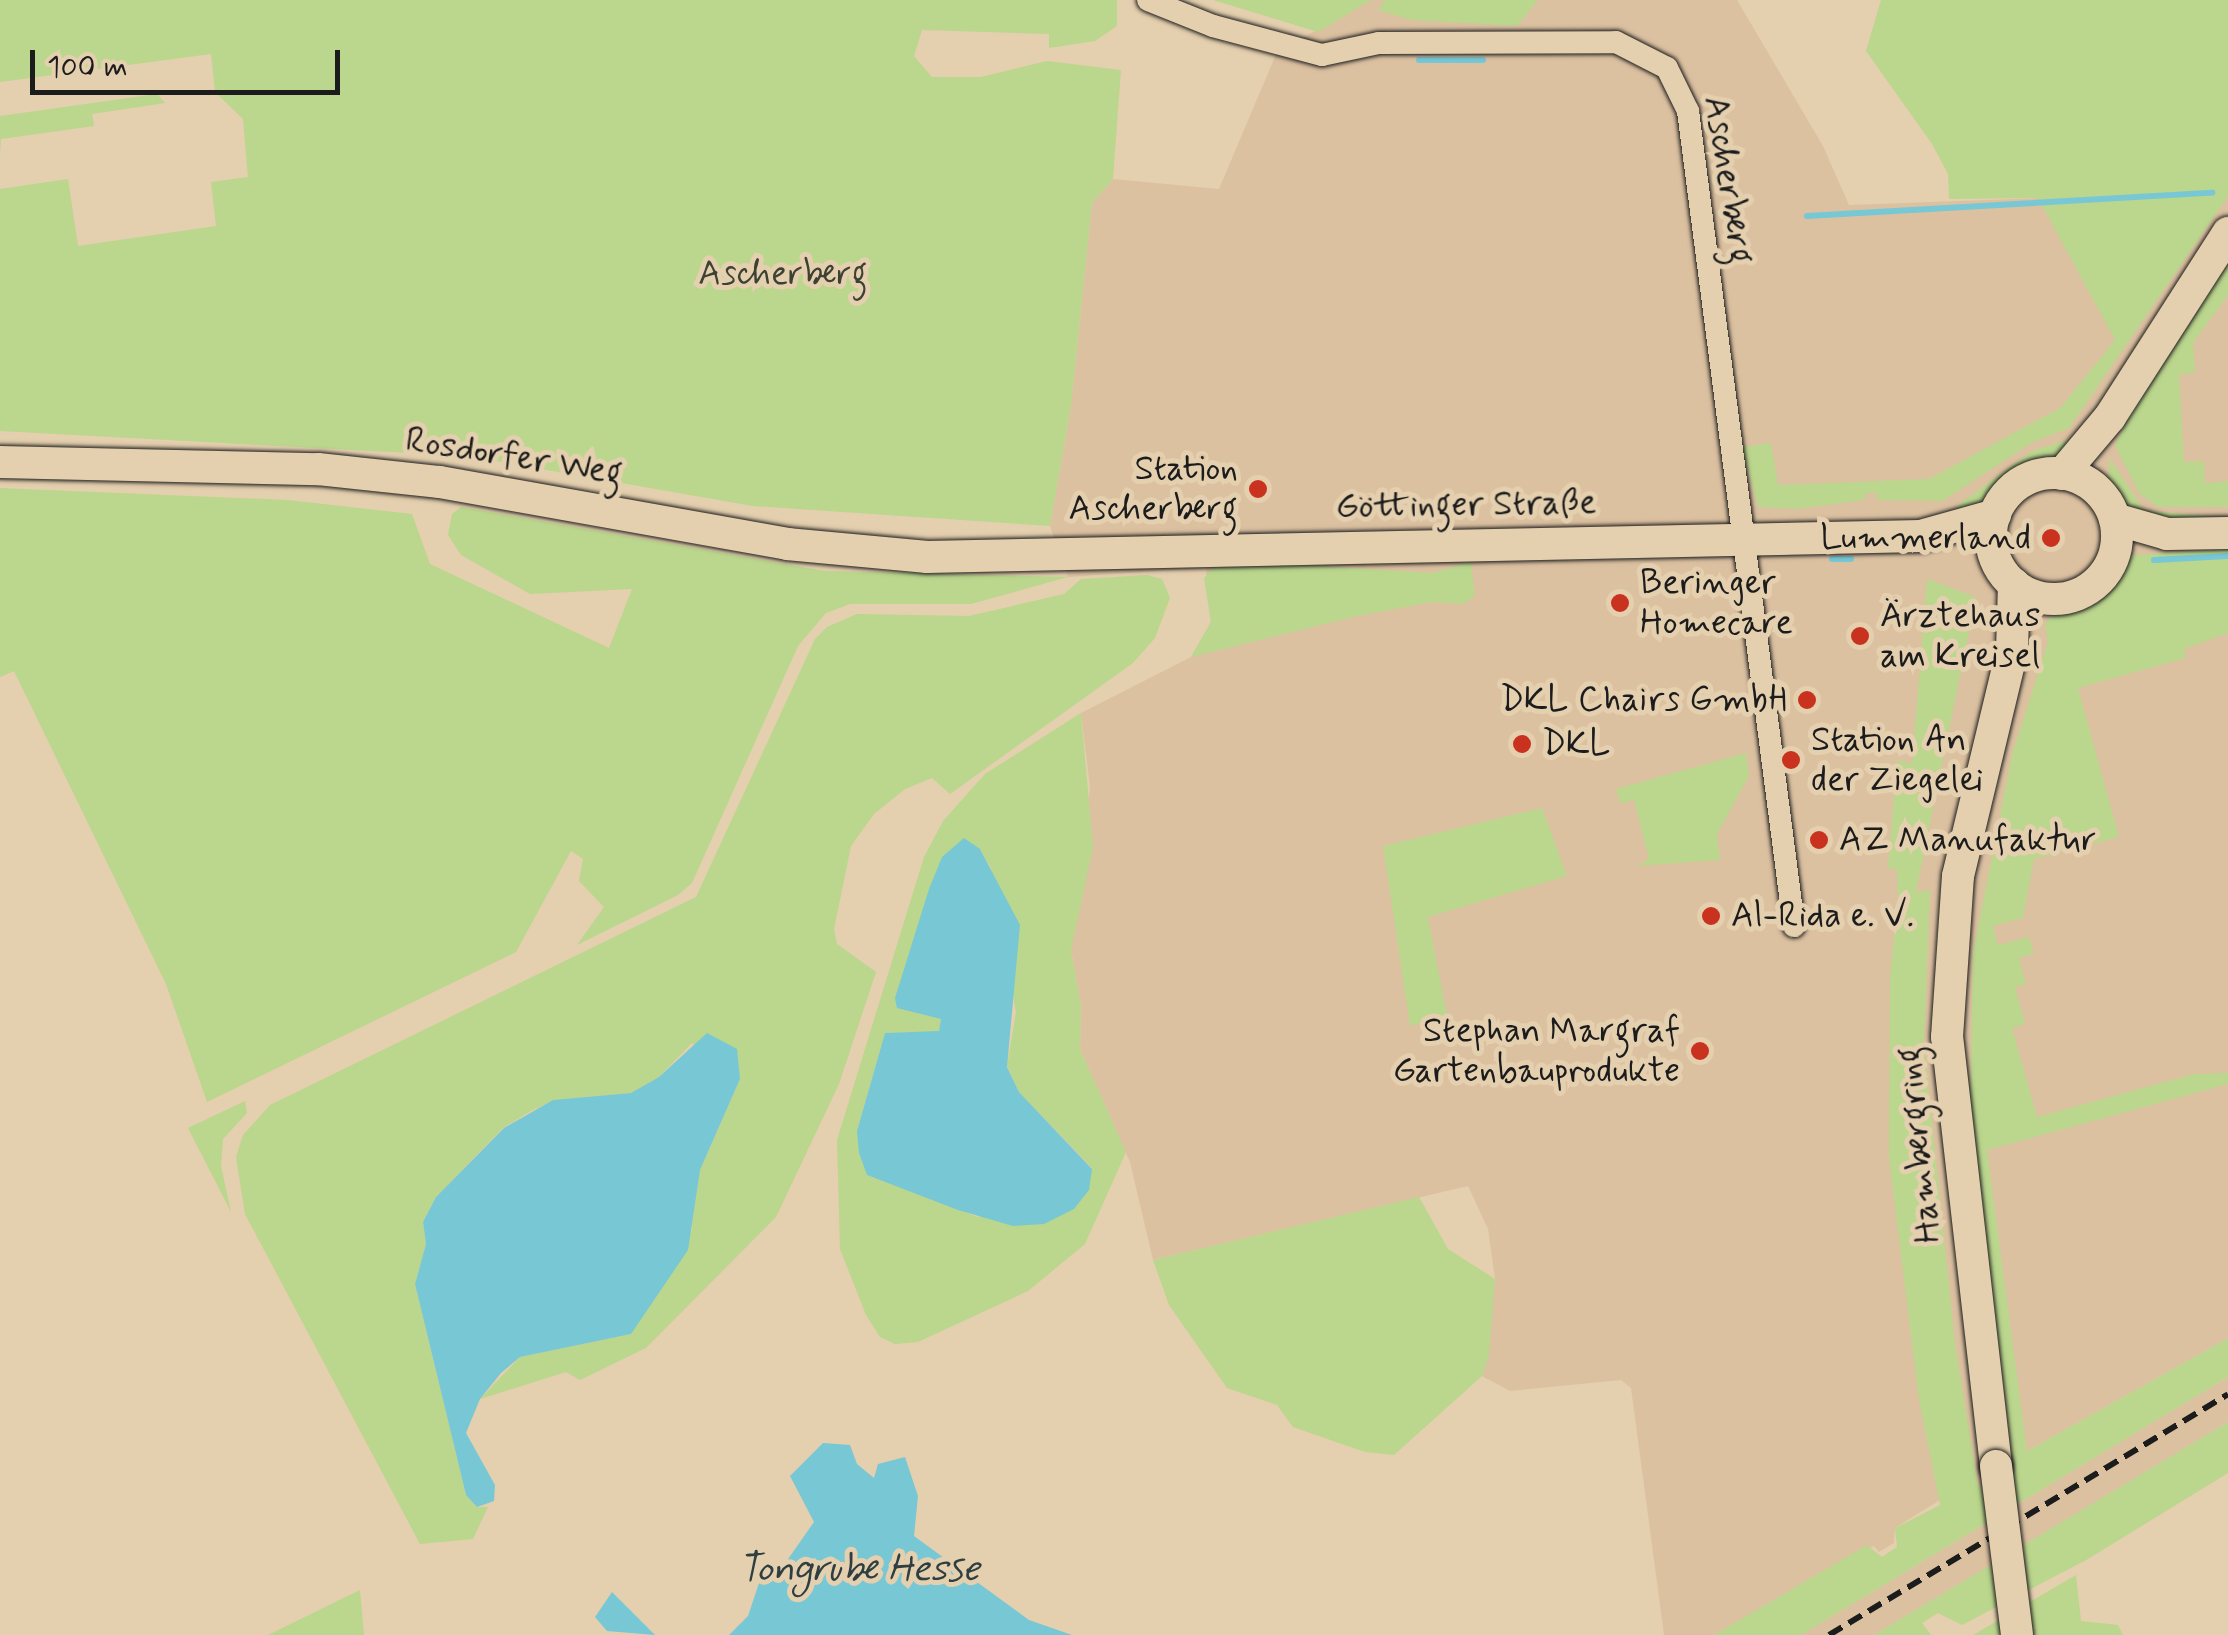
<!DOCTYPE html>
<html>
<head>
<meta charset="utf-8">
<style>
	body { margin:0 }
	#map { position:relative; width:2228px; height:1635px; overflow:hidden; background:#e4cfae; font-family:Mynerve,sans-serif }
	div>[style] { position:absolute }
	.built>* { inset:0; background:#dcc1a1 }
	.green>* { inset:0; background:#bbd68d }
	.water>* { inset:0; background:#78c7d4 }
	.stream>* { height:6px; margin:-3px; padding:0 3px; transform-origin:3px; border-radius:3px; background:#78c7d4 }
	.roads { filter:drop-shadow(0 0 2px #1c1c1c) drop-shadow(0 0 2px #1c1c1c) }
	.street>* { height:22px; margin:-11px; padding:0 11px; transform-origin:11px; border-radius:11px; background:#e4cfae }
	.secondary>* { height:32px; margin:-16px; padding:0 16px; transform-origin:16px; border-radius:16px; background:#e4cfae }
	.secondary>.ring { margin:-16px; padding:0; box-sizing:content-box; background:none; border:32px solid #e4cfae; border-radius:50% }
	.rail>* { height:6px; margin-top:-3px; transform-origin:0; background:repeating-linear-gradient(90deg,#1c1c1c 0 15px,transparent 0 23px) }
	.bridges { filter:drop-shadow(0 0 2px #1c1c1c) drop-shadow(0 0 2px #1c1c1c) }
	.secondary-bridge>* { height:32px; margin:-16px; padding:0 16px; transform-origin:16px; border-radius:16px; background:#e4cfae }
	.dots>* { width:28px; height:28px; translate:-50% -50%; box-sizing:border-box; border:5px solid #e4cfae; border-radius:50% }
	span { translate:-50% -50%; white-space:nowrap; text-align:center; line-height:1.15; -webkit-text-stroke:10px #e4cfae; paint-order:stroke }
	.street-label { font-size:35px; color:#1c1c1c }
	.park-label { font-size:35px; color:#3c4133 }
	.poi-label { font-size:35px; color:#1c1c1c }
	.right { translate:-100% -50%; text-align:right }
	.left { translate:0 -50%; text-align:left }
	.water-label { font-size:38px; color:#2e3e41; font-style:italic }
	.scale { position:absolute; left:30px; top:50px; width:310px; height:45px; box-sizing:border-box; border:5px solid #1c1c1c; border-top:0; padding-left:12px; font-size:30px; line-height:35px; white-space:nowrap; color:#1c1c1c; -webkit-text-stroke:8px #e4cfae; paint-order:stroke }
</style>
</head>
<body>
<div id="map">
	<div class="built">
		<i style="clip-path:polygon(1371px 0,1737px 0,1823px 146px,1849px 205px,2228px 191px,2228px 1338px,2027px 1451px,2014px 1469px,1978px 1486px,1977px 1477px,1895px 1528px,1894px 1543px,1879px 1552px,1874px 1546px,1714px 1635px,1664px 1635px,1631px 1388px,1621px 1380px,1510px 1391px,1482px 1376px,1495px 1279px,1488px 1229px,1468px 1186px,1153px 1260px,1130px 1162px,1080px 1049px,1081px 1007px,1071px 950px,1090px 787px,1081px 713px,1191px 657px,1211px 622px,1206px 568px,1068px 577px,1050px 526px,1071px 406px,1092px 203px,1113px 179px,1219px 189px,1277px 52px)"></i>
		<i style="clip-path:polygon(2228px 1377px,2228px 1422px,2040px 1536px,1874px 1635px,1801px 1635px)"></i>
	</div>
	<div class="green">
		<i style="clip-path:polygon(0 0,1117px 0,1117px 26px,1095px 41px,1049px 48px,1049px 34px,922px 30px,914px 56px,932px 77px,981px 77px,1047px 61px,1121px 70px,1113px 179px,1092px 203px,1071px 406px,1050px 526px,753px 506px,466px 456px,0 431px,0 189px,68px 179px,78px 246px,216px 226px,211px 182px,248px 177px,243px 119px,215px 92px,211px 54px,0 82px)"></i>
		<i style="clip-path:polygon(1213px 0,1371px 0,1318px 32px)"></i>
		<i style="clip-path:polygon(1385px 0,1538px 0,1517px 26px,1411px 20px,1378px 10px)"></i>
		<i style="clip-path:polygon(1881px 0,2228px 0,2228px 196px,2069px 428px,2033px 442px,1942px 501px,1877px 500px,1877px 493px,1866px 493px,1864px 500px,1797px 509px,1758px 507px,1742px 447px,1771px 443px,1778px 485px,1929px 479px,2060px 408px,2115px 340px,2038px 198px,1949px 199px,1948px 174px,1932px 144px,1866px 51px)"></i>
		<i style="clip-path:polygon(157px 94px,165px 103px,92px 114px,94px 126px,1px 139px,0 155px,0 116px)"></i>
		<i style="clip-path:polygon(2228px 250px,2228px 295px,2193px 343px,2195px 372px,2179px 375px,2184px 462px,2204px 461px,2205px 483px,2228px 481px,2228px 507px,2158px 507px,2139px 493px,2115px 445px,2151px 368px)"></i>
		<i style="clip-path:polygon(2071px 439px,2051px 464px,2014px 476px,1983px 508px,1957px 518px,1958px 505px,2032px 451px)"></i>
		<i style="clip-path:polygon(2110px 459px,2144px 510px,2228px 518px,2154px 519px,2122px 509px,2108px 484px)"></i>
		<i style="clip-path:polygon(0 488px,288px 500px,412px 514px,430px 564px,609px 648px,632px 589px,530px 594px,461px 555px,448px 535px,452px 514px,461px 507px,825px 571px,1068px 577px,971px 604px,850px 604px,826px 613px,798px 646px,692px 883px,678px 895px,577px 945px,604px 907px,579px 881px,583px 859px,571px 851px,516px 952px,207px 1102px,166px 984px,14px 671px,0 677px)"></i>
		<i style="clip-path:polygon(2228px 549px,2228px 633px,2184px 649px,2186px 658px,2078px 688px,2119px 837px,2034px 859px,2023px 918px,1993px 926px,1998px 945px,2029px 937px,2034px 953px,2019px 958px,2026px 984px,2015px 987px,2025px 1024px,2012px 1028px,2037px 1117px,2194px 1074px,2228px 1073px,2228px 1084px,1987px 1150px,2027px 1451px,2228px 1338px,2228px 1377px,1801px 1635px,1714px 1635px,1867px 1545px,1882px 1557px,1897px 1547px,1895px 1528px,1940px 1505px,1919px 1400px,1889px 1158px,1890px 976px,1898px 897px,1897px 869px,1888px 868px,1897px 760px,1912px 764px,1927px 579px,1976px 597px,1916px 892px,1930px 890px,1924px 1045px,1955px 1344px,1978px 1486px,2014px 1469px,1970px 1114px,1973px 953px,2012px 755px,2048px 642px,2045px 624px,2059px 608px,2096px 594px,2133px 555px)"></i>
		<i style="clip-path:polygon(1220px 560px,1432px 573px,1471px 562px,1475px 596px,1463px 604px,1432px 602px,1353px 617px,1191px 657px,1211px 622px,1204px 578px)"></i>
		<i style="clip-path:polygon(1147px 575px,1162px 579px,1170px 598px,1155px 638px,1133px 663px,950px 794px,932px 778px,905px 789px,874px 814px,851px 846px,834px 929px,837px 944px,876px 972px,839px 1084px,776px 1217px,646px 1348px,580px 1380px,566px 1372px,480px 1399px,520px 1357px,631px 1334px,692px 1230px,690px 1207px,700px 1170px,740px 1079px,692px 1043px,659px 1077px,631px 1093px,554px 1100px,531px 1111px,503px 1128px,436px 1197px,423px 1222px,426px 1244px,415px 1284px,466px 1495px,477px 1507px,488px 1507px,473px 1539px,420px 1544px,245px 1214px,236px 1157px,243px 1135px,270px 1105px,696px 897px,815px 639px,827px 627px,857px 614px,969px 616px,1064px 594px,1081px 579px)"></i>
		<i style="clip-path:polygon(evenodd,1081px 713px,1093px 847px,1071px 950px,1081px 1007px,1080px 1049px,1126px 1152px,1085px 1244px,1028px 1291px,918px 1342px,895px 1344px,880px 1337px,866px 1315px,840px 1249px,837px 1140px,924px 857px,943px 821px,985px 774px,1081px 713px,980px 849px,991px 869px,1016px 1012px,1007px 1066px,1019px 1092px,1092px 1168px,978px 1217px,867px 1175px,857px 1131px,885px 1033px,939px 1032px,941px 1019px,922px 1012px,980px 849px)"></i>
		<i style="clip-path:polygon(1746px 753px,1749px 776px,1717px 834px,1720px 860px,1637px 866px,1649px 859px,1634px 800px,1620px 803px,1616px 789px)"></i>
		<i style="clip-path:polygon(1542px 808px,1567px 876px,1428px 917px,1447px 1016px,1410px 1026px,1383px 846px)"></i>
		<i style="clip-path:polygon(245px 1101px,247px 1113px,223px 1139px,221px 1166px,231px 1212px,188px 1128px)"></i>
		<i style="clip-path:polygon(1419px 1197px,1448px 1249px,1495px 1279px,1489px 1355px,1482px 1376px,1394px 1455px,1365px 1452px,1293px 1427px,1277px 1405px,1227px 1388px,1169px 1305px,1153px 1260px)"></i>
		<i style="clip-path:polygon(2228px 1422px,2228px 1473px,2088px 1559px,1962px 1625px,1938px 1613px,1922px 1623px,1931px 1635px,1874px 1635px)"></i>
		<i style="clip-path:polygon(2076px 1575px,2081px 1621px,2118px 1625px,2123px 1635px,2033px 1635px,2031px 1618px,1996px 1635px,1973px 1635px)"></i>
		<i style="clip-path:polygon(360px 1590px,364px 1635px,268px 1635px)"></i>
	</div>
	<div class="water">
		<i style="clip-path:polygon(964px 838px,980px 849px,1020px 925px,1007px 1067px,1019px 1092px,1092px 1169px,1089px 1190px,1074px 1209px,1044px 1224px,1013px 1226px,958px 1210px,867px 1175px,859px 1153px,857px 1131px,885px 1033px,939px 1031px,941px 1019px,897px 1008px,895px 998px,929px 889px,942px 857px)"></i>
		<i style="clip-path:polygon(707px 1033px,737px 1049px,740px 1079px,700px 1170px,688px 1250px,631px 1334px,520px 1357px,501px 1373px,480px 1399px,466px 1433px,495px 1485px,494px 1501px,477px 1507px,466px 1495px,415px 1284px,426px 1244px,423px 1222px,436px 1197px,504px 1128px,553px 1100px,631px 1093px,659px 1077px)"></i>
		<i style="clip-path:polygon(823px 1443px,850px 1445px,857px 1464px,874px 1478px,878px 1464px,905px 1457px,918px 1496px,914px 1536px,1029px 1620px,1072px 1635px,729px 1635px,748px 1616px,763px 1571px,786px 1562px,814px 1522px,790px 1476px)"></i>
		<i style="clip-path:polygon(612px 1592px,655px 1635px,607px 1631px,595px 1617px)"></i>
	</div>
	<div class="stream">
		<i style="left:1419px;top:60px;width:64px"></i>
		<i style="left:1807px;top:216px;width:406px;rotate:-3.3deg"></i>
		<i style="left:1832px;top:559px;width:19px"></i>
		<i style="left:2154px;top:560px;width:74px;rotate:-3.1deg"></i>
	</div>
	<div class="roads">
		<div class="street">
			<i style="left:1148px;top:0;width:70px;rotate:21.8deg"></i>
			<i style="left:1213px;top:26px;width:113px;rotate:14.9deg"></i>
			<i style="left:1322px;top:55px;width:58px;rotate:-11.9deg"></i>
			<i style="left:1379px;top:43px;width:237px;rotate:-0.2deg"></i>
			<i style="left:1616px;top:42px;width:57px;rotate:27deg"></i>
			<i style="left:1667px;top:68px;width:48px;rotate:64deg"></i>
			<i style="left:1688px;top:111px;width:822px;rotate:82.59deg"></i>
		</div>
		<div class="secondary">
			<i style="left:0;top:462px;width:318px;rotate:1.3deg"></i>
			<i style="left:318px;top:469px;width:123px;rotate:6.1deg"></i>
			<i style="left:440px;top:482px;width:352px;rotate:10.1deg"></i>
			<i style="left:787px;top:544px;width:141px;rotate:5.3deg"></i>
			<i style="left:927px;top:557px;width:994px;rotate:-1.21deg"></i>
			<i style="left:1921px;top:536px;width:77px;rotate:-15.8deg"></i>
			<i class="ring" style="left:1991px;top:473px;width:94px;height:94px"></i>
			<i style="left:2062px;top:474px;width:75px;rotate:-49.9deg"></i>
			<i style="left:2110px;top:417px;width:219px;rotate:-57.3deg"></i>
			<i style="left:2115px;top:519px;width:54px;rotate:16.1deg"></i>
			<i style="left:2167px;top:534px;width:61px;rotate:-0.9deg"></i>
			<i style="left:1996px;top:1466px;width:432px;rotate:-96.5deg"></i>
			<i style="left:1947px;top:1037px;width:161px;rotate:-86.1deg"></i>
			<i style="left:1958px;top:876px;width:231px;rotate:-76.5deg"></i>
			<i style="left:2012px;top:651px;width:67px;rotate:-88.3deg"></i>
		</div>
	</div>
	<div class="rail">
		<i style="left:1829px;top:1635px;width:466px;rotate:-31.1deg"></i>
	</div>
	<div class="bridges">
		<div class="secondary-bridge">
			<i style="left:1996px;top:1466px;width:170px;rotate:82.9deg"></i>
		</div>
	</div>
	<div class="dots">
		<i style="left:1258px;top:489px;background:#c8321e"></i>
		<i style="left:2051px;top:538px;background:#c8321e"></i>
		<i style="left:1620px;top:603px;background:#c8321e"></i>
		<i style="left:1860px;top:636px;background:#c8321e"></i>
		<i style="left:1807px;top:700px;background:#c8321e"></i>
		<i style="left:1522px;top:744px;background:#c8321e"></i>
		<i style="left:1791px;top:760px;background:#c8321e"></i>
		<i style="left:1819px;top:840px;background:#c8321e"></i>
		<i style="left:1711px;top:916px;background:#c8321e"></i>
		<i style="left:1700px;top:1051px;background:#c8321e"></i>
	</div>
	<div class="street-label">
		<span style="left:1728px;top:180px;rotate:81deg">Ascherberg</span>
		<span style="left:514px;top:457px;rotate:9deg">Rosdorfer Weg</span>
		<span style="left:1466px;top:505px;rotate:-1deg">Göttinger Straße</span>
		<span style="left:1919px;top:1145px;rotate:-96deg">Hambergring</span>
	</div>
	<div class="park-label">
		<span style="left:783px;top:274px">Ascherberg</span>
	</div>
	<div class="poi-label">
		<span class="right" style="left:1238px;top:489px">Station<br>Ascherberg</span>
		<span class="right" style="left:2031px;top:538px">Lummerland</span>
		<span class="left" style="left:1640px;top:603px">Beringer<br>Homecare</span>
		<span class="left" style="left:1880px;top:636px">Ärztehaus<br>am Kreisel</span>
		<span class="right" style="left:1787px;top:700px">DKL Chairs GmbH</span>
		<span class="left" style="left:1811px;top:760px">Station An<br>der Ziegelei</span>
		<span class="left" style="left:1542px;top:744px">DKL</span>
		<span class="left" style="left:1839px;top:840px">AZ Manufaktur</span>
		<span class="left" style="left:1731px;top:916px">Al-Rida e. V.</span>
		<span class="right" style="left:1680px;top:1051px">Stephan Margraf<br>Gartenbauprodukte</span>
	</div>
	<div class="water-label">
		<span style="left:859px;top:1570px">Tongrube Hesse</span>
	</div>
	<div class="scale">100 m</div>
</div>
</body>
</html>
